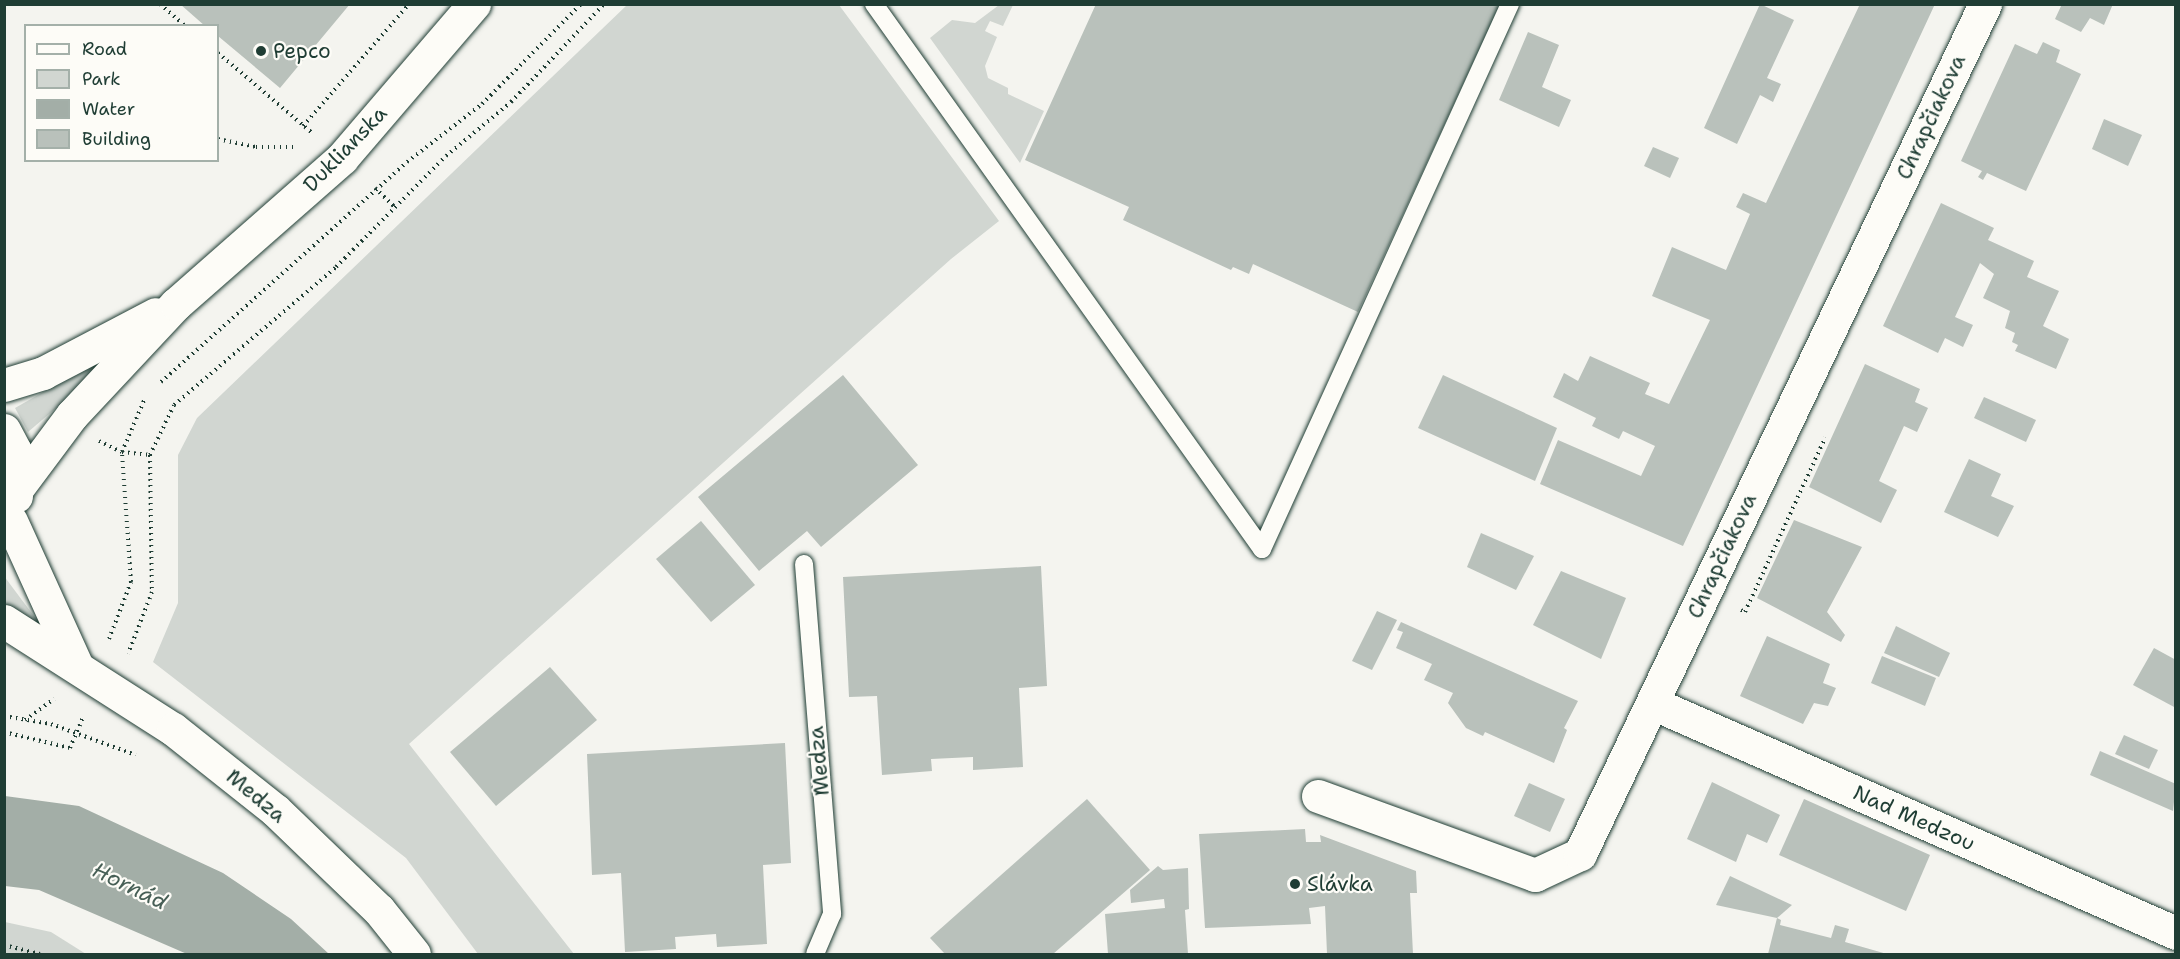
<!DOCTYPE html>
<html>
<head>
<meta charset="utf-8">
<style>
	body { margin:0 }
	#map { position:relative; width:2180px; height:959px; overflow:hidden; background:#f4f4ef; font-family:"Shantell Sans",sans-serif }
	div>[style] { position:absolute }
	.green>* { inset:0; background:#d1d6d1 }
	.water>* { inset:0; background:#a3aea7 }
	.building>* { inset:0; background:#b9c1bb }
	.path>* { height:4px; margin-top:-2px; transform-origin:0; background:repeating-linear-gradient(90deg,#1f3d34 0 1.5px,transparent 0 6px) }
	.roads { filter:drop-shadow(0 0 2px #1f3d34) drop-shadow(0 0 2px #1f3d34) }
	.lane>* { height:18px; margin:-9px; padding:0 9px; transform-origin:9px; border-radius:9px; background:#fdfcf7 }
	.street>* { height:33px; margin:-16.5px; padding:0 16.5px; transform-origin:16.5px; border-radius:16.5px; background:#fdfcf7 }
	.dots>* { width:16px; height:16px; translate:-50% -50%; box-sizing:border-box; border:3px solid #fdfcf7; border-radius:50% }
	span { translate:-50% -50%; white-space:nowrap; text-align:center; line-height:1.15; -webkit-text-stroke:4.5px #fdfcf7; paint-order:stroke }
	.poi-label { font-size:21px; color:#1f3d34 }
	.left { translate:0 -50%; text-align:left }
	.street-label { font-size:21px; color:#1f3d34 }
	.water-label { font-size:22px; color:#475f56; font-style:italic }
	.frame { position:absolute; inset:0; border:6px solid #1f3d34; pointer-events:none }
	.legend { position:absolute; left:24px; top:24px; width:195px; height:138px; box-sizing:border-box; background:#fdfcf7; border:2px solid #a4b0a9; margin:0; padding:8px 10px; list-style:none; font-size:18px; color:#1f3d34 }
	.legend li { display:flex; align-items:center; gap:12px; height:30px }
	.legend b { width:30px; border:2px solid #a4b0a9 }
</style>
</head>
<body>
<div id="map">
	<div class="green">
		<i style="clip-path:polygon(627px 5px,839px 5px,999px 221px,951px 259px,409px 744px,574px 954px,478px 954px,406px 858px,153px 662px,178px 603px,178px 455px,197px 418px)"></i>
		<i style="clip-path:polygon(999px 5px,1013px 5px,1003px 26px,990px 21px,985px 31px,997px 37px,985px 66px,988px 78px,1008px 88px,1008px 94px,1044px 111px,1020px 163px,930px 38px,952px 20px,975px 23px)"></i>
		<i style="clip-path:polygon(105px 357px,110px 362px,28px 432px,15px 408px)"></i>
		<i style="clip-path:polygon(4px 576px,42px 627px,36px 632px,5px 603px)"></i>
		<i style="clip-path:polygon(5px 922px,51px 932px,86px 954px,5px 954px)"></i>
	</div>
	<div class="water">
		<i style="clip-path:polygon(5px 796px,79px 806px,223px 873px,291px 919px,329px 954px,187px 954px,39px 890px,5px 886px)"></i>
	</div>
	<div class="building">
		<i style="clip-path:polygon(180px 4px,350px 4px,280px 88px,218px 36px,218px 26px,205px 26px)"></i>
		<i style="clip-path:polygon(1096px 4px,1500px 4px,1358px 312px,1253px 264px,1249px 274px,1233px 267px,1231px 270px,1123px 220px,1129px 207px,1025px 160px)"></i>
		<i style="clip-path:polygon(1760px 4px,1794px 20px,1767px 78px,1781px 84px,1773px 102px,1760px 95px,1737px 144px,1704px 128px)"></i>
		<i style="clip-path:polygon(1860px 4px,1935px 4px,1683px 546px,1540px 484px,1558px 440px,1641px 476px,1655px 446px,1623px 431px,1619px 439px,1592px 426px,1596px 418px,1553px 397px,1564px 373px,1578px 381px,1590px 356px,1650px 383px,1645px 394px,1669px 404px,1710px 320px,1652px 296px,1672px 247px,1726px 270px,1750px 214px,1736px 207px,1743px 193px,1766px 203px)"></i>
		<i style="clip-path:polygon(2062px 4px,2113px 4px,2104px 25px,2090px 18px,2081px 32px,2055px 19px)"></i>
		<i style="clip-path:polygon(1528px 32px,1559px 45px,1542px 87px,1571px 100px,1559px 127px,1499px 100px)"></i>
		<i style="clip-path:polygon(2043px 42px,2060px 50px,2056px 62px,2081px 74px,2026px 191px,1987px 173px,1983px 180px,1978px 177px,1982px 171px,1961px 161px,2015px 44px,2037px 54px)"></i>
		<i style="clip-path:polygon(2104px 119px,2142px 135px,2128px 166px,2092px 149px)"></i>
		<i style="clip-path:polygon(1653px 147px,1679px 158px,1670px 178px,1644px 166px)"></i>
		<i style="clip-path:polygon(1941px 203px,1994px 228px,1988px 240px,2034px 261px,2027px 277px,2059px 291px,2043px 326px,2069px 339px,2056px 369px,2015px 351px,2018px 345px,2012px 342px,2015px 333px,2005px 328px,2010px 311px,1983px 298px,1994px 274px,1980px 263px,1955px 317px,1973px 325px,1963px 347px,1945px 338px,1938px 353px,1883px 326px)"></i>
		<i style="clip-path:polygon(1865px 364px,1920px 389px,1915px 402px,1928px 408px,1917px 432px,1904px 426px,1879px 481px,1897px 490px,1881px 523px,1809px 487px)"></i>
		<i style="clip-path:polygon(843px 375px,918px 465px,821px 547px,807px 531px,759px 571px,698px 497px)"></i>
		<i style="clip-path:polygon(1443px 375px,1557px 428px,1535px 481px,1418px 428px)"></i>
		<i style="clip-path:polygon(1984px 397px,2036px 420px,2026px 442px,1974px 418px)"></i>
		<i style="clip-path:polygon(1969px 459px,2001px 474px,1991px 496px,2014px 506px,1998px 537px,1944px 512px)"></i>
		<i style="clip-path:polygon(1794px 520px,1862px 547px,1827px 612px,1845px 635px,1841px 642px,1757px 598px)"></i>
		<i style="clip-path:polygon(701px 521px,755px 585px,711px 622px,656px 559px)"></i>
		<i style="clip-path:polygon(1481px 533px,1534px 556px,1516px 590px,1467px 567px)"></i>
		<i style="clip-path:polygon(1041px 566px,1047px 686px,1019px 688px,1023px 767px,973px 770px,973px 757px,931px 759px,932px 771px,882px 775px,877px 696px,849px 697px,843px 577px)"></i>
		<i style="clip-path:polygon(1561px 571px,1626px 598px,1601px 659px,1533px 625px)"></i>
		<i style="clip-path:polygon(1377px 611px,1397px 620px,1372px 670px,1352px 661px)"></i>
		<i style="clip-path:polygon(1401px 622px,1578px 701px,1564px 728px,1567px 730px,1554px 763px,1485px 732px,1483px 736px,1466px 728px,1448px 703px,1453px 693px,1424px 680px,1432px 664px,1396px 648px,1403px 632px,1397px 630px)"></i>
		<i style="clip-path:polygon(1896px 626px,1950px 653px,1939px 677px,1884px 653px)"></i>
		<i style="clip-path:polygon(1767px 636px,1830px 664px,1823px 683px,1836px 688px,1828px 706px,1814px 703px,1803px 724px,1740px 696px)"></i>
		<i style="clip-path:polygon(2154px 648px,2176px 660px,2176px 708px,2133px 685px)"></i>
		<i style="clip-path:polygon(1882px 656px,1936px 678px,1925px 706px,1871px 683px)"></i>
		<i style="clip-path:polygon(550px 667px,597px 720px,496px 806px,450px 752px)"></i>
		<i style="clip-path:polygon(2124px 735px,2158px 750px,2149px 769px,2115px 754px)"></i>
		<i style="clip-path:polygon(785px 743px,791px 863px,763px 865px,767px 944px,717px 947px,716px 934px,675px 937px,676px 949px,625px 952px,621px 873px,592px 875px,587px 754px)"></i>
		<i style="clip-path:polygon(2100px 751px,2176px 784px,2173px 811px,2090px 775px)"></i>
		<i style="clip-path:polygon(1712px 782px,1780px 815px,1767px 843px,1747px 834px,1736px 862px,1687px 839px)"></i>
		<i style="clip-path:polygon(1529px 783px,1565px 799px,1550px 832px,1514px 816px)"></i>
		<i style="clip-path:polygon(1087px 799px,1150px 870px,1053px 954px,945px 954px,930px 938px)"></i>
		<i style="clip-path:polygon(1804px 799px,1930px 855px,1906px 911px,1779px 855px)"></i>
		<i style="clip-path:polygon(1305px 829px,1306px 842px,1321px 842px,1320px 835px,1416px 871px,1417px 893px,1410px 893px,1413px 954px,1327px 954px,1325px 906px,1309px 908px,1311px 924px,1205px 928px,1199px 834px)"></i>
		<i style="clip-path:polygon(1158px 866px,1163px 870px,1188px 868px,1189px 909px,1185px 910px,1188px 954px,1108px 954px,1105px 914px,1165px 908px,1164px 899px,1131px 903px,1130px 890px)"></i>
		<i style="clip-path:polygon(1730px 876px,1792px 905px,1777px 918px,1716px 905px)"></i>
		<i style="clip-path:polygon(1777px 918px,1781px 920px,1780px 925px,1831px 938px,1835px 925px,1849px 929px,1845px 942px,1887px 954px,1768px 954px)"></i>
	</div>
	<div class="path">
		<i style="left:160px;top:4px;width:33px;rotate:41deg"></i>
		<i style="left:218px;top:53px;width:122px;rotate:40.3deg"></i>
		<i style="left:303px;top:126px;width:162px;rotate:-49deg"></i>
		<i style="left:218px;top:139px;width:39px;rotate:12deg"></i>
		<i style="left:256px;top:147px;width:40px"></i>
		<i style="left:375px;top:188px;width:28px;rotate:44deg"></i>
		<i style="left:161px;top:382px;width:330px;rotate:-41.8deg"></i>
		<i style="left:407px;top:162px;width:95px;rotate:-37.7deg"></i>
		<i style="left:482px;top:104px;width:141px;rotate:-45.3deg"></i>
		<i style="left:99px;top:441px;width:25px;rotate:26deg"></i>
		<i style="left:122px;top:452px;width:28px;rotate:6deg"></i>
		<i style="left:150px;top:455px;width:137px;rotate:89.2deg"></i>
		<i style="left:152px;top:592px;width:66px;rotate:111.2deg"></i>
		<i style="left:150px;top:455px;width:55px;rotate:-64.4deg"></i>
		<i style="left:174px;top:405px;width:213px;rotate:-40.4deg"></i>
		<i style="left:336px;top:267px;width:156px;rotate:-45.3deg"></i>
		<i style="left:446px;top:156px;width:85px;rotate:-39.7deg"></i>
		<i style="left:511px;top:102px;width:135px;rotate:-46.5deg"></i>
		<i style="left:1741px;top:610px;width:4px;rotate:27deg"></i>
		<i style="left:1745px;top:612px;width:192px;rotate:-65.3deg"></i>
		<i style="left:109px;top:639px;width:61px;rotate:-68.9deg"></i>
		<i style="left:131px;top:582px;width:130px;rotate:-94deg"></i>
		<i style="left:122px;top:452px;width:59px;rotate:-66.9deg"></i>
		<i style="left:4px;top:716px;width:48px;rotate:9.7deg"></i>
		<i style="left:51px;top:724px;width:90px;rotate:20deg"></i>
		<i style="left:25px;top:720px;width:36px;rotate:-36deg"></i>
		<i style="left:4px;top:732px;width:68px;rotate:13.6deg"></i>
		<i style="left:70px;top:748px;width:33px;rotate:-67deg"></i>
		<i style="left:4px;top:945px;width:37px;rotate:14deg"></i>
	</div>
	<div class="roads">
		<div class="lane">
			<i style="left:874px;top:4px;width:669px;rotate:54.55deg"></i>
			<i style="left:1262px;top:549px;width:599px;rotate:-65.53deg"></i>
			<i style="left:804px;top:564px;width:351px;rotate:85.4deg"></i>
			<i style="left:832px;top:914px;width:43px;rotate:113deg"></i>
		</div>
		<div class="street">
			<i style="left:4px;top:385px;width:41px;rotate:-17.1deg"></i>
			<i style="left:43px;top:373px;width:127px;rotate:-27.6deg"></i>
			<i style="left:4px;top:430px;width:24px;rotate:62deg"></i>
			<i style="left:15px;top:451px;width:45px;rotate:88.7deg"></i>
			<i style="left:19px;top:486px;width:89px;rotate:-53.3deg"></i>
			<i style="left:72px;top:415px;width:152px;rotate:-46.9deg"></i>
			<i style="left:176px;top:304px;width:221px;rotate:-41.3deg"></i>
			<i style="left:342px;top:158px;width:203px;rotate:-49.4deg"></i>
			<i style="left:11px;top:521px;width:157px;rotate:65.6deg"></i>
			<i style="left:4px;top:621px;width:201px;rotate:32.6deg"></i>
			<i style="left:173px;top:729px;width:130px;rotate:38.5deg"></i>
			<i style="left:275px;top:810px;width:144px;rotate:43.9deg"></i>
			<i style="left:379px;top:910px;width:56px;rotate:51.5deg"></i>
			<i style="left:1652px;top:703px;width:572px;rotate:23.7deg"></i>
			<i style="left:1318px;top:796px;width:231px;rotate:20deg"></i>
			<i style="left:1535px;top:875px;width:50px;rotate:-25deg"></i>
			<i style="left:1580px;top:854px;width:942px;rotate:-64.52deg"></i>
		</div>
	</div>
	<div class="dots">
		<i style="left:261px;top:51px;background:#1f3d34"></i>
		<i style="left:1295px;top:884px;background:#1f3d34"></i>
	</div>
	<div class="poi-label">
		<span class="left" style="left:273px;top:51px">Pepco</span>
		<span class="left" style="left:1307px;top:884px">Slávka</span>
	</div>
	<div class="street-label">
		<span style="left:1931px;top:117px;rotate:-65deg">Chrapčiakova</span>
		<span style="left:345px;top:149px;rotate:-46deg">Duklianska</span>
		<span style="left:1722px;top:556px;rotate:-65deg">Chrapčiakova</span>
		<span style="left:819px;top:761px;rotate:-95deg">Medza</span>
		<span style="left:256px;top:796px;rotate:40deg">Medza</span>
		<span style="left:1914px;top:818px;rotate:24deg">Nad Medzou</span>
	</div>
	<div class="water-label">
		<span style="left:130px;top:886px;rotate:26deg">Hornád</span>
	</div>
	<div class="frame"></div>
	<ul class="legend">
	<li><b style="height:8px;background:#fdfcf7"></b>Road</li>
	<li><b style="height:16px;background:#d1d6d1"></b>Park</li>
	<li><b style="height:16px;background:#a3aea7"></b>Water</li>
	<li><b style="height:16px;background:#b9c1bb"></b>Building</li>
	</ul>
</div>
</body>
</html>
